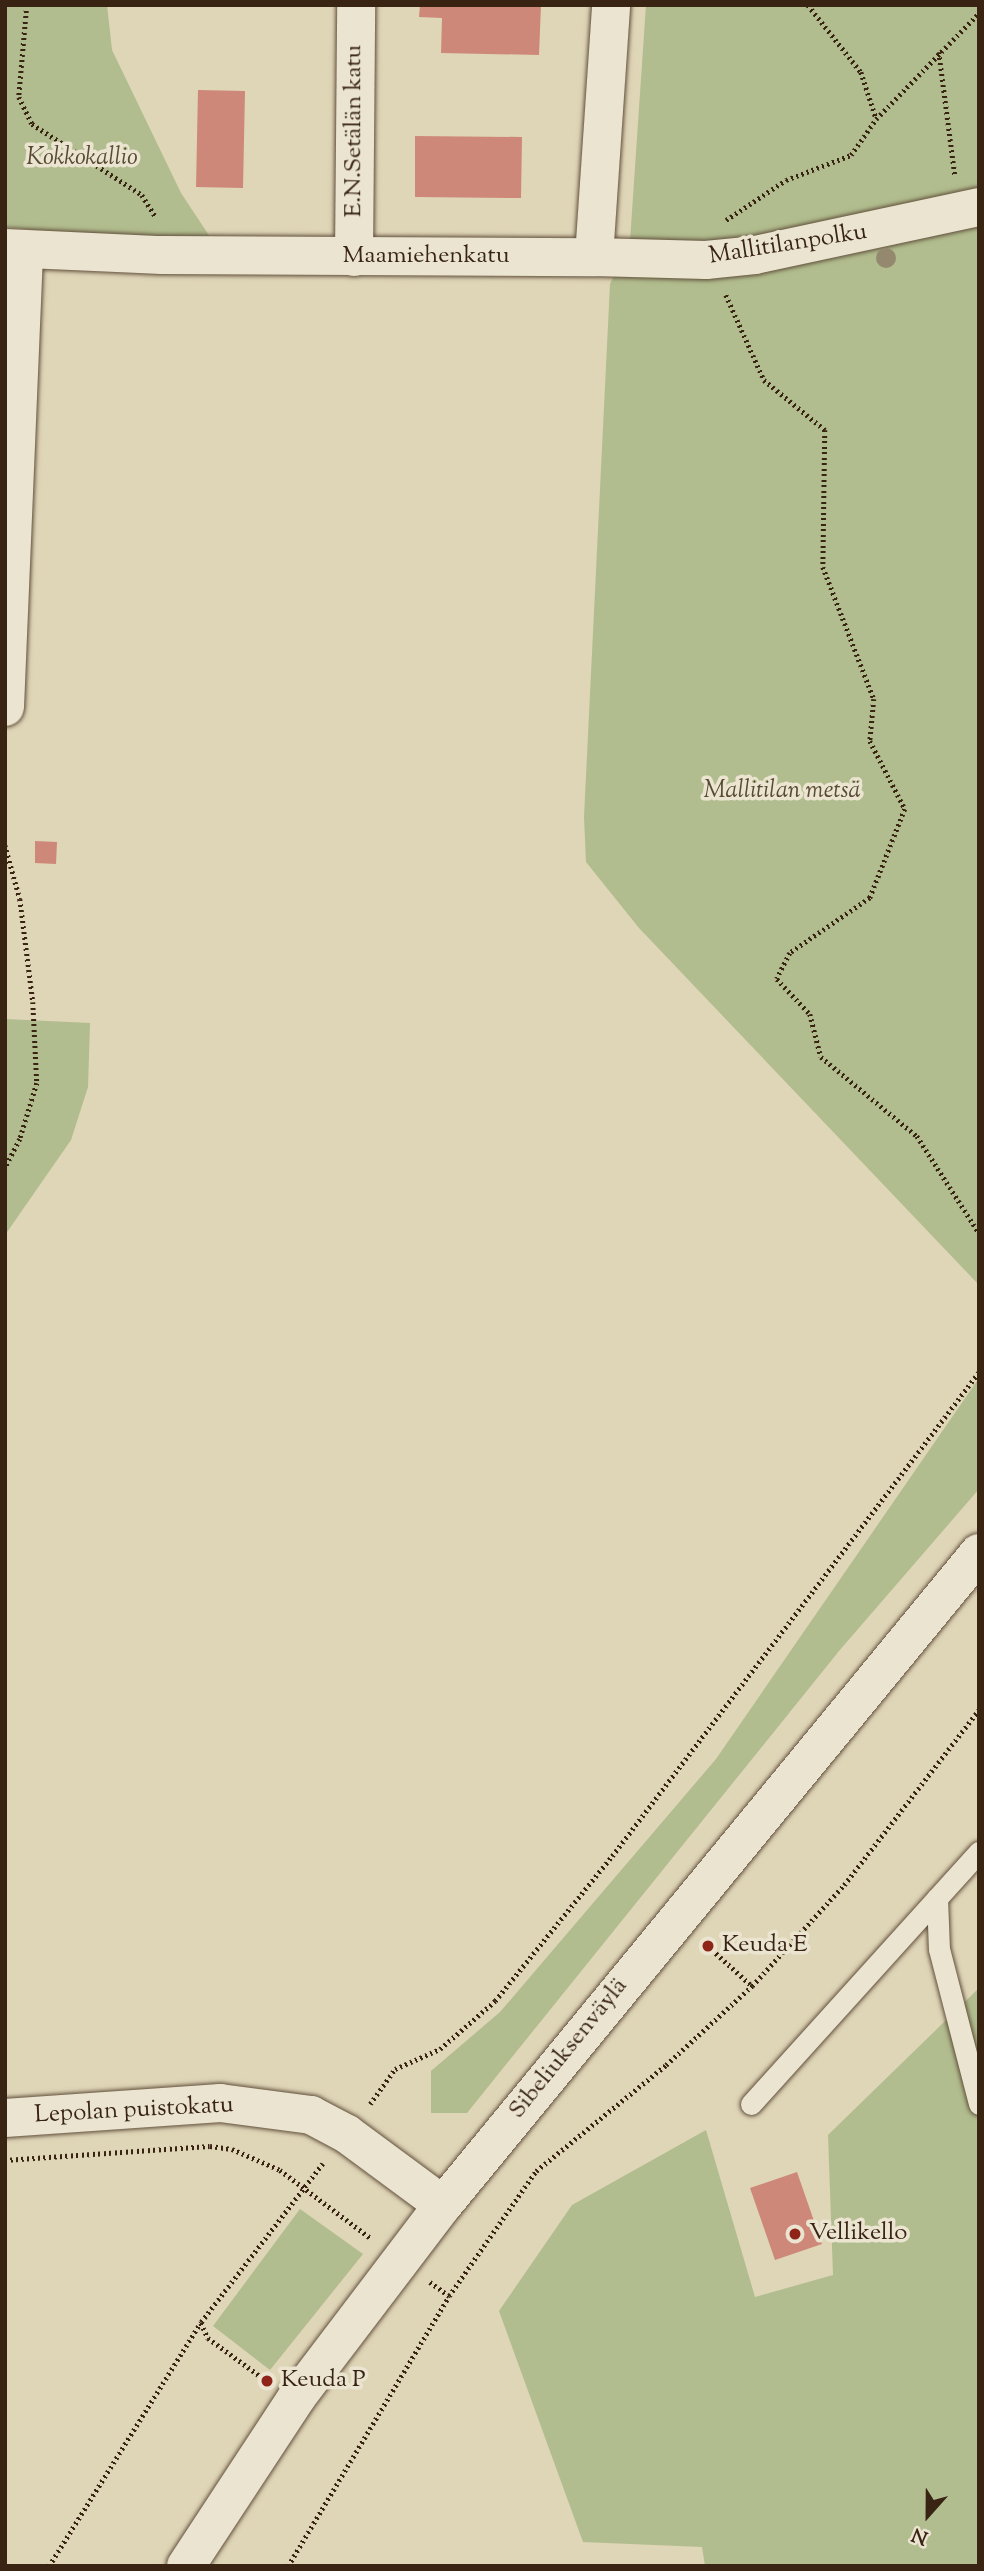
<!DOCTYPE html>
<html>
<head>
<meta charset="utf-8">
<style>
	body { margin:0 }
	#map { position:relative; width:984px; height:2571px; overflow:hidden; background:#dfd5b7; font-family:"Sorts Mill Goudy",serif }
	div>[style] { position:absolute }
	.green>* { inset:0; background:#b1bd8e }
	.building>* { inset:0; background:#ce8879 }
	.path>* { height:4.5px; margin-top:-2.25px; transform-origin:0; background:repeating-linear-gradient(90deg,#392413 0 2px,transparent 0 5.5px) }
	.roads { filter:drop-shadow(0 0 2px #62503c) drop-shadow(0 0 2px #62503c) }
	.service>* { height:21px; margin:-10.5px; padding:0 10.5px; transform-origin:10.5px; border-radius:10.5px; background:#eae4d0 }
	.minor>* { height:38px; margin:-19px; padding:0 19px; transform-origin:19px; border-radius:19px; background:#eae4d0 }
	.secondary>* { height:38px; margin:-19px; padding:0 19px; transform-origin:19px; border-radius:19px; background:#eae4d0 }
	.trees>* { width:20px; height:20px; margin:-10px; border-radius:50%; background:#94896e }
	.dots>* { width:19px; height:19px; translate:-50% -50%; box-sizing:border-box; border:4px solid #eae4d0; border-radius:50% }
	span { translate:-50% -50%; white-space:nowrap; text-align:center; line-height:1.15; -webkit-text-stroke:7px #eae4d0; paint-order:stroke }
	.street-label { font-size:24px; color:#392413 }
	.park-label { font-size:24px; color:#574a32; font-style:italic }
	.poi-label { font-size:24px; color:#392413 }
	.left { translate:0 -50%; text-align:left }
	.frame { position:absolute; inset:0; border:7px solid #392413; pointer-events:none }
	.north { position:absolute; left:893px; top:2480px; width:70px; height:70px; -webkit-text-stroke:5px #eae4d0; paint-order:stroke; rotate:201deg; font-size:19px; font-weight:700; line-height:28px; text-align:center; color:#392413 }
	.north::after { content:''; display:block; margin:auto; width:24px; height:32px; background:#392413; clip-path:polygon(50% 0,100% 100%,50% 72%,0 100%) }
</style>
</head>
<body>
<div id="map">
	<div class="green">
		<i style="clip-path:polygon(5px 5px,107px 5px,112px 50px,181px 193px,218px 249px,5px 227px)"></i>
		<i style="clip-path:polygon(646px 5px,979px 5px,979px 1285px,639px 928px,586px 862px,584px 817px,610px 284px,630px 241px)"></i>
		<i style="clip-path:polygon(5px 1019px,90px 1023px,88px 1087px,71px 1140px,5px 1235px)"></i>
		<i style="clip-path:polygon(979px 1378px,979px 1489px,839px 1651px,467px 2113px,431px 2113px,431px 2071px,500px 2012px,716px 1759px)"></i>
		<i style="clip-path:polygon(979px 1988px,979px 2566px,705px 2566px,702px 2547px,583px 2542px,499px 2311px,572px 2205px,706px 2130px,755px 2297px,833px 2275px,828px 2135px)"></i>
		<i style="clip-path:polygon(300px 2209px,363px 2254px,270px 2370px,213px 2326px)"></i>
	</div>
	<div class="building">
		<i style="clip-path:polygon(420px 5px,541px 5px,539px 55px,441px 53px,442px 18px,419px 17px)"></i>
		<i style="clip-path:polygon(198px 90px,245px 91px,243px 188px,196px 187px)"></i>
		<i style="clip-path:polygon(415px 136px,522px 137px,521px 198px,415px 197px)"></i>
		<i style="clip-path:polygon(35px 841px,57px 842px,56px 864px,35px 863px)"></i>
		<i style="clip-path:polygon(797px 2172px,822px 2244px,775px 2260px,750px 2188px)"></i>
	</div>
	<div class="path">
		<i style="left:27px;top:5px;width:92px;rotate:95deg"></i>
		<i style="left:19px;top:97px;width:30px;rotate:64deg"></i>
		<i style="left:32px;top:124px;width:131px;rotate:32.8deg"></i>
		<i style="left:142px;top:195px;width:26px;rotate:58deg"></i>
		<i style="left:808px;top:5px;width:85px;rotate:51.7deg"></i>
		<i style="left:861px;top:72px;width:48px;rotate:71.9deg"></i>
		<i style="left:939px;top:52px;width:124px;rotate:82.6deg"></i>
		<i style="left:726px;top:220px;width:72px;rotate:-33.7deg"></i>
		<i style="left:786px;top:180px;width:70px;rotate:-21deg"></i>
		<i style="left:851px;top:155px;width:44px;rotate:-55.2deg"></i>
		<i style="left:876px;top:119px;width:148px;rotate:-45.8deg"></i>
		<i style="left:726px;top:295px;width:93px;rotate:65.9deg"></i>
		<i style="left:764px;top:380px;width:79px;rotate:39.3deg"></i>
		<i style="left:825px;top:430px;width:137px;rotate:90.8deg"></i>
		<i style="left:823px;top:567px;width:142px;rotate:68.9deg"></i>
		<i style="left:874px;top:699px;width:42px;rotate:95.4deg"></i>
		<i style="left:870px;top:741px;width:76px;rotate:62.8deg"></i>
		<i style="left:905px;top:809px;width:96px;rotate:111.5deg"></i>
		<i style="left:870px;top:898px;width:97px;rotate:145.5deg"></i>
		<i style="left:790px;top:953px;width:29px;rotate:117deg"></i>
		<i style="left:777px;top:979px;width:48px;rotate:46.7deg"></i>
		<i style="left:810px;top:1014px;width:44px;rotate:75.7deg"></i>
		<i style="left:821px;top:1057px;width:124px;rotate:39.5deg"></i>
		<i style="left:917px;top:1136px;width:115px;rotate:57.4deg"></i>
		<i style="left:5px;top:845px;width:56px;rotate:74.5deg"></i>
		<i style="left:20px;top:899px;width:104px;rotate:82.8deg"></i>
		<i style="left:33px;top:1002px;width:81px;rotate:87.2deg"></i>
		<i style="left:37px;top:1083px;width:59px;rotate:106.9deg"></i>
		<i style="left:20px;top:1139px;width:34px;rotate:117deg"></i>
		<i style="left:708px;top:1946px;width:59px;rotate:42.3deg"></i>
		<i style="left:370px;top:2104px;width:43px;rotate:-54.5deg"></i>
		<i style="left:395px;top:2069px;width:49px;rotate:-24deg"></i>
		<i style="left:440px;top:2049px;width:73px;rotate:-41.1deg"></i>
		<i style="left:495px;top:2001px;width:186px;rotate:-51.1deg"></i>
		<i style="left:612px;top:1856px;width:607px;rotate:-52.83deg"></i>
		<i style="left:5px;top:2160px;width:205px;rotate:-3.9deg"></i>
		<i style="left:210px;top:2146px;width:22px;rotate:8deg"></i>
		<i style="left:232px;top:2149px;width:52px;rotate:23.6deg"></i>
		<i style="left:280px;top:2170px;width:115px;rotate:36.9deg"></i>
		<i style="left:430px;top:2282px;width:24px;rotate:36deg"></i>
		<i style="left:201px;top:2323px;width:17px;rotate:65deg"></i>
		<i style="left:208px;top:2338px;width:69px;rotate:36.2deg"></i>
		<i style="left:49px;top:2566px;width:287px;rotate:-58.1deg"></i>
		<i style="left:201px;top:2322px;width:200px;rotate:-52.5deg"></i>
		<i style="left:288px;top:2566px;width:314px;rotate:-59.2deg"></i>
		<i style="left:449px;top:2296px;width:152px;rotate:-55.2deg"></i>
		<i style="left:536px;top:2171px;width:168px;rotate:-39.2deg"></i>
		<i style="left:666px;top:2065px;width:117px;rotate:-42.6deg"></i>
		<i style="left:752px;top:1986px;width:137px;rotate:-47.7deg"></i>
		<i style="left:844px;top:1885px;width:221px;rotate:-52.4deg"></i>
	</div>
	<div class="roads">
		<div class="service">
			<i style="left:937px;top:1898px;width:51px;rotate:87.8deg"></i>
			<i style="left:939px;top:1949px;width:160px;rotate:75.5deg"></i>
			<i style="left:751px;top:2104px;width:340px;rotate:-47.9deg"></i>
		</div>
		<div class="minor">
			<i style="left:5px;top:248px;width:157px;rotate:2.6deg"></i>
			<i style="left:162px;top:255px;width:432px;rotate:0.3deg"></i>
			<i style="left:594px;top:257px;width:253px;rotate:-86.1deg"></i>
			<i style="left:354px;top:257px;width:252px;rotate:-89.5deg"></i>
			<i style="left:594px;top:257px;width:112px;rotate:1.5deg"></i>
			<i style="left:706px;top:260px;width:49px;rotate:-5.8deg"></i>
			<i style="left:755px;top:255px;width:229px;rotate:-12.1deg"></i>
			<i style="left:5px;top:707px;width:455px;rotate:-87.6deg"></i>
			<i style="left:5px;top:2118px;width:216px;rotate:-4deg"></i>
			<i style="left:220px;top:2103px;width:92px;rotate:7.5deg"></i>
			<i style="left:311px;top:2115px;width:41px;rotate:27.8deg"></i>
			<i style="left:347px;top:2134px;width:119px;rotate:36.5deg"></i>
		</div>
		<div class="secondary">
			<i style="left:186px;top:2566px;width:202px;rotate:-56.7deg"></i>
			<i style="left:297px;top:2397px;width:241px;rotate:-52.8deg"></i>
			<i style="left:443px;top:2205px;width:844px;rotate:-50.58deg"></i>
		</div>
	</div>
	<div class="trees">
		<i style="left:886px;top:258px"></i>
	</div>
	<div class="dots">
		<i style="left:708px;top:1946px;background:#8f2418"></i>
		<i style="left:795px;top:2234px;background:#8f2418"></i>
		<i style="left:267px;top:2381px;background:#8f2418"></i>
	</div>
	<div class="street-label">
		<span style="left:355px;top:131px;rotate:-90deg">E.N.Setälän katu</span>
		<span style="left:788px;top:245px;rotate:-9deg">Mallitilanpolku</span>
		<span style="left:426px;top:257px">Maamiehenkatu</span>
		<span style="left:569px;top:2049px;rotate:-51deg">Sibeliuksenväylä</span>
		<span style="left:134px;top:2111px;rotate:-3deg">Lepolan puistokatu</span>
	</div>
	<div class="park-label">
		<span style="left:82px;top:159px">Kokkokallio</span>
		<span style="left:782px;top:792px">Mallitilan metsä</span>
	</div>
	<div class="poi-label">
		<span class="left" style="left:722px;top:1946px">Keuda E</span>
		<span class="left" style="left:809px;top:2234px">Vellikello</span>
		<span class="left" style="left:281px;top:2381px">Keuda P</span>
	</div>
	<div class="frame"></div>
	<div class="north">N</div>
</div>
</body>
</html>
